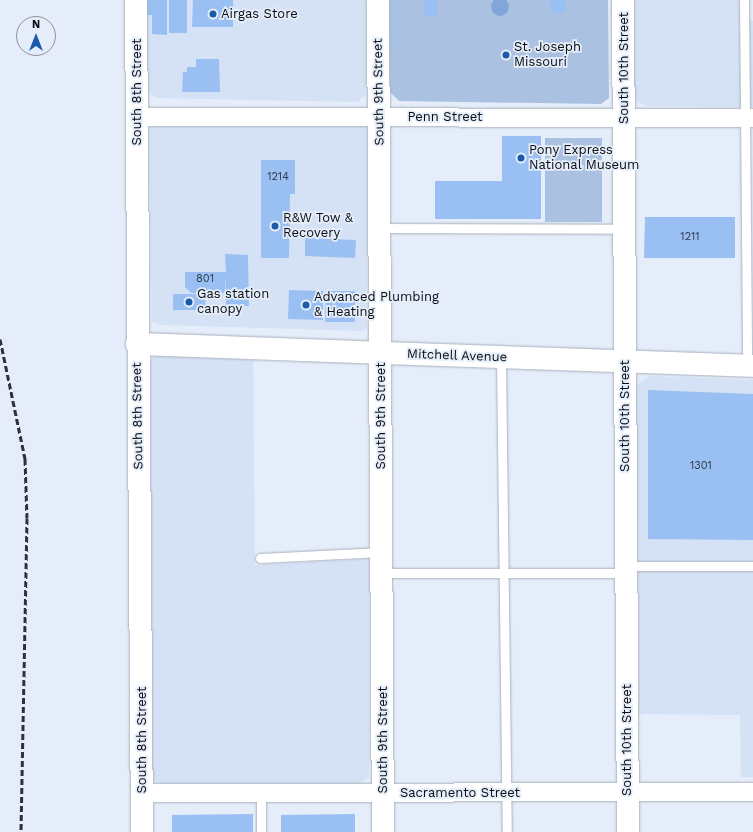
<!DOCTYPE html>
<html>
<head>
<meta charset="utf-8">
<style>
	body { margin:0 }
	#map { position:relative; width:753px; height:832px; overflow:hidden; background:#e4edf9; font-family:"Work Sans",sans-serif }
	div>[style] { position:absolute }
	.built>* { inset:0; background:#d5e2f5 }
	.green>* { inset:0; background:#aac1e1 }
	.water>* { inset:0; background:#83a6d8 }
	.round { border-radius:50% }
	.building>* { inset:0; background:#9abff2 }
	.roads { filter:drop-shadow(0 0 1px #a8b0bc) drop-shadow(0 0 1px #a8b0bc) }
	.service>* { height:9px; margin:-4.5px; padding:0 4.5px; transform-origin:4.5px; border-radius:4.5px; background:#fff }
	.minor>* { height:18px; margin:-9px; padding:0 9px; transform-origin:9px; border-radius:9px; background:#fff }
	.tertiary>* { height:22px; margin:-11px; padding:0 11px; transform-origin:11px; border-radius:11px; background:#fff }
	.secondary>* { height:22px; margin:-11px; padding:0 11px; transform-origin:11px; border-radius:11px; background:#fff }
	.rail>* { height:3px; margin-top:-1.5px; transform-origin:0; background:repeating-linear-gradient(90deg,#2e3238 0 6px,transparent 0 9px) }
	.dots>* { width:11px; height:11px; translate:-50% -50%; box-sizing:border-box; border:2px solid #e4edf9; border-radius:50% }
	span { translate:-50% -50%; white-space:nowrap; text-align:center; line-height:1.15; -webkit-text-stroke:3.5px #e4edf9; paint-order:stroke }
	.number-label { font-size:11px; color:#2e3a49 }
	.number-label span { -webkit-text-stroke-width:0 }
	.poi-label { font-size:13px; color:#0a0d11 }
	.left { translate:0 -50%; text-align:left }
	.street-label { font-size:13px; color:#0a0d11 }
	.north { position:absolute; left:16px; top:16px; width:40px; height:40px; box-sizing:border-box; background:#e4edf9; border:1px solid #8d939c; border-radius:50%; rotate:0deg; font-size:11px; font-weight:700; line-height:16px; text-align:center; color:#0a0d11 }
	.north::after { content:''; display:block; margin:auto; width:14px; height:18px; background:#1b5aab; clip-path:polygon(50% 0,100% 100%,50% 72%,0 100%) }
</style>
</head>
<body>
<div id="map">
	<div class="built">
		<i style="clip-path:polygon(146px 0,366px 0,366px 94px,358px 102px,156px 98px,146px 88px)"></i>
		<i style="clip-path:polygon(634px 0,739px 0,739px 20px,753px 21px,753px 107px,646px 106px,638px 102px,634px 93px)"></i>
		<i style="clip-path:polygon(154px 124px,361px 124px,367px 129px,367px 326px,364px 331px,161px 325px,152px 322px,149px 129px)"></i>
		<i style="clip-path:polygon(163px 354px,253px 360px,255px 565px,369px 559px,369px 777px,358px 785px,164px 785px,154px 780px,151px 772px,149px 367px,153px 357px)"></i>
		<i style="clip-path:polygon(649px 376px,753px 380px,753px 777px,741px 777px,740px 715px,639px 714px,636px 385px)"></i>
	</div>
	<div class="green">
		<i style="clip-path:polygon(389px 0,608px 0,609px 98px,601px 104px,399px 101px,390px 92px)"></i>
		<i style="clip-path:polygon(545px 138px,602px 138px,602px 222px,545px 222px)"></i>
	</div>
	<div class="water">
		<i class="round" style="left:491px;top:-2px;width:18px;height:18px"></i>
	</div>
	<div class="building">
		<i class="round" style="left:550px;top:-2px;width:16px;height:16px"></i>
		<i style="clip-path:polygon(146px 0,167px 0,167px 35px,152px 34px,152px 15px,146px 15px)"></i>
		<i style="clip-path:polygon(169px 0,187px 0,187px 33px,169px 33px)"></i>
		<i style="clip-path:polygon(193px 0,233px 0,233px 27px,192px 27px)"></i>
		<i style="clip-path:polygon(424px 0,437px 0,437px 16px,424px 16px)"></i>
		<i style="clip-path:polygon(196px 59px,219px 59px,220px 92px,182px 92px,183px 72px,187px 72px,187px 67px,196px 67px)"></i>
		<i style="clip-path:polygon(502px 136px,541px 136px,541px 219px,435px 219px,435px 181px,502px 181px)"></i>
		<i style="clip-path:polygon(261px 160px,295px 160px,295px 194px,290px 194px,289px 258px,261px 258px)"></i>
		<i style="clip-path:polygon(645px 217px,735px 217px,735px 258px,644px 258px)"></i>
		<i style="clip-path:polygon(305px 238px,356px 240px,355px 258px,305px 256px)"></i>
		<i style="clip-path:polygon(225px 254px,248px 255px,249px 306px,226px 306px,226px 274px,225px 293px,191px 293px,185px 287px,185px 272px,226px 272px)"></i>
		<i style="clip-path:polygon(289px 290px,323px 291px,323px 320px,288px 319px)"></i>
		<i style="clip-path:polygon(326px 291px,355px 291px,355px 322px,325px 322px)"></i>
		<i style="clip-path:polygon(173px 294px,205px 294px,206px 310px,173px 310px)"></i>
		<i style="clip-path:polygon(648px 390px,753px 394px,753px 540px,648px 539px)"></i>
		<i style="clip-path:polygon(253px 814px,253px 832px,172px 832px,172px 815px)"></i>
		<i style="clip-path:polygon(355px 814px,355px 832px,281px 832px,281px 815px)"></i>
	</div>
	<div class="roads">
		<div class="service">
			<i style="left:744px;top:0;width:366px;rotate:89.5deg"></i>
			<i style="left:380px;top:228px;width:245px;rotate:0.2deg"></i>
			<i style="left:501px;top:358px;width:474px;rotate:89.3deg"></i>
			<i style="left:260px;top:558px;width:122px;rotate:-2.8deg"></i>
			<i style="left:626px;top:566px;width:127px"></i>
			<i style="left:382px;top:573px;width:244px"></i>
			<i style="left:261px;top:793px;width:39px;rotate:90deg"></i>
		</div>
		<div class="minor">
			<i style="left:137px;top:117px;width:616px;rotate:0.09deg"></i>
			<i style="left:142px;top:793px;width:611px;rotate:-0.09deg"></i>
		</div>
		<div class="tertiary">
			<i style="left:136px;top:0;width:832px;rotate:89.59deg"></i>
			<i style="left:137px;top:344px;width:244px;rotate:2.1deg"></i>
		</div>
		<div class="secondary">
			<i style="left:378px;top:0;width:832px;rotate:89.66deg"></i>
			<i style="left:623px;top:0;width:832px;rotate:89.66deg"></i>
			<i style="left:381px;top:353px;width:372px;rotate:2deg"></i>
		</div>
	</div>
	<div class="rail">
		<i style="left:0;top:339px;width:123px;rotate:78.2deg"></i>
		<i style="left:25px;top:459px;width:59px;rotate:88.1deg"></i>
		<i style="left:27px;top:518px;width:314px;rotate:91.1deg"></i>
	</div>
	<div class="dots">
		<i style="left:213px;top:14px;background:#1b5aab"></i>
		<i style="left:506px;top:55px;background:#1b5aab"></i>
		<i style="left:521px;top:158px;background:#1b5aab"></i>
		<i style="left:275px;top:226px;background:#1b5aab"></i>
		<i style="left:189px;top:302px;background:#1b5aab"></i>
		<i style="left:306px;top:305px;background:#1b5aab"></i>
	</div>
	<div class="number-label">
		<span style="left:278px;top:177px">1214</span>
		<span style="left:690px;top:237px">1211</span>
		<span style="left:205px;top:279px">801</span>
		<span style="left:701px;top:466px">1301</span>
	</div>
	<div class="poi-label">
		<span class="left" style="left:221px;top:14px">Airgas Store</span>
		<span class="left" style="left:514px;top:55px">St. Joseph<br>Missouri</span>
		<span class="left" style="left:529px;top:158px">Pony Express<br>National Museum</span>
		<span class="left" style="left:283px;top:226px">R&amp;W Tow &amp;<br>Recovery</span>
		<span class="left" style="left:197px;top:302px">Gas station<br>canopy</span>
		<span class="left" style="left:314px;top:305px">Advanced Plumbing<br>&amp; Heating</span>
	</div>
	<div class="street-label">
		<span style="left:624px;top:68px;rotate:-90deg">South 10th Street</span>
		<span style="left:137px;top:92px;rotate:-90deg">South 8th Street</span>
		<span style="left:379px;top:92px;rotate:-91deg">South 9th Street</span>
		<span style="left:445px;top:117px">Penn Street</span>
		<span style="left:457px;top:356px;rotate:2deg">Mitchell Avenue</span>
		<span style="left:138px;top:416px;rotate:-91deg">South 8th Street</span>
		<span style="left:381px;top:416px;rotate:-90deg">South 9th Street</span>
		<span style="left:625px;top:416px;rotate:-90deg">South 10th Street</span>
		<span style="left:142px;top:740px;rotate:-90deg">South 8th Street</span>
		<span style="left:383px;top:740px;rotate:-90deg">South 9th Street</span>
		<span style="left:627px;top:740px;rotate:-90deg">South 10th Street</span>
		<span style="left:460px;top:793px">Sacramento Street</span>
	</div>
	<div class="north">N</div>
</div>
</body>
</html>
